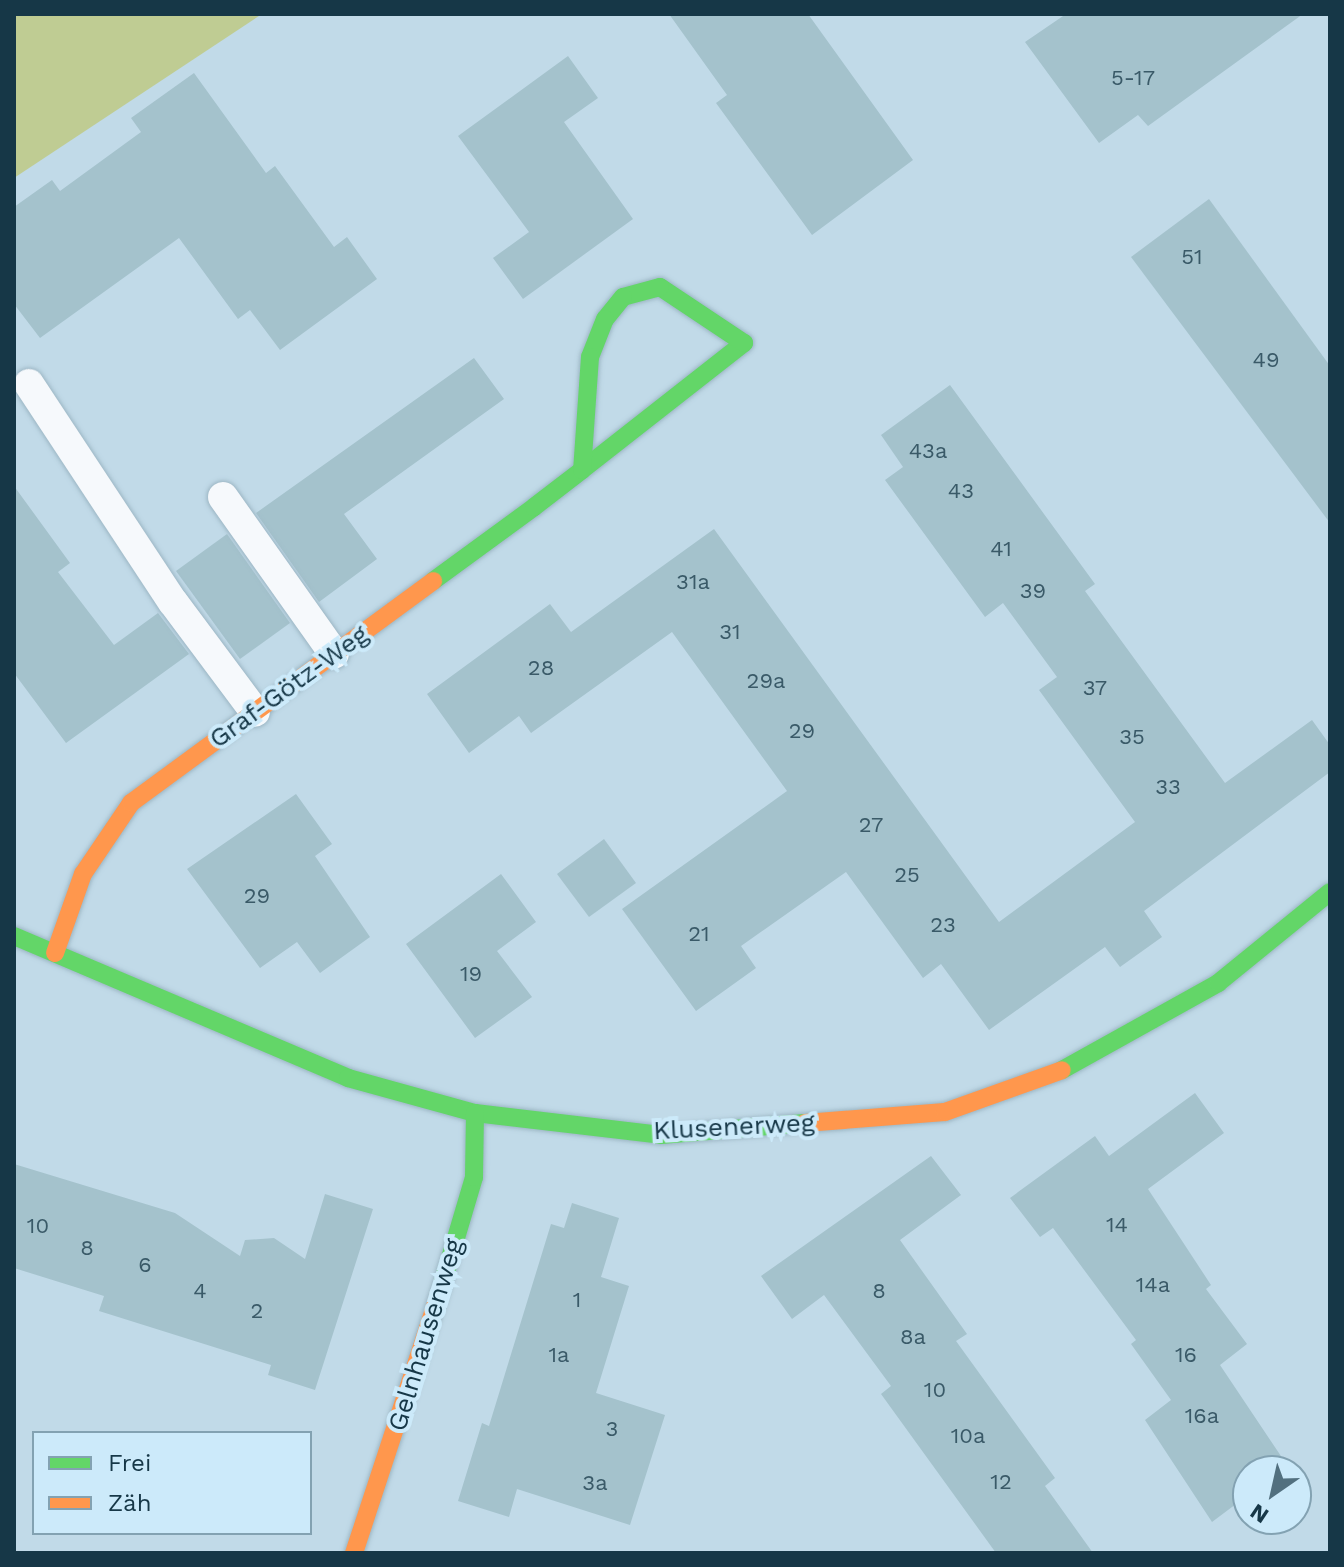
<!DOCTYPE html>
<html>
<head>
<meta charset="utf-8">
<style>
	body { margin:0 }
	#map { position:relative; width:1344px; height:1567px; overflow:hidden; background:#c1dae8; font-family:"Work Sans",sans-serif }
	div>[style] { position:absolute }
	.green>* { inset:0; background:#bfcc93 }
	.building>* { inset:0; background:#a4c2cc }
	.roads { filter:drop-shadow(0 0 2px #9cb6c4) drop-shadow(0 0 2px #9cb6c4) }
	.lane>* { height:30px; margin:-15px; padding:0 15px; transform-origin:15px; border-radius:15px; background:#f6f9fc }
	.fast>* { height:18px; margin:-9px; padding:0 9px; transform-origin:9px; border-radius:9px; background:#63d668 }
	.slow>* { height:18px; margin:-9px; padding:0 9px; transform-origin:9px; border-radius:9px; background:#ff974d }
	span { translate:-50% -50%; white-space:nowrap; text-align:center; line-height:1.15; -webkit-text-stroke:8px #cceafa; paint-order:stroke }
	.number-label { font-size:22px; color:#3a5a68 }
	.number-label span { -webkit-text-stroke-width:0 }
	.street-label { font-size:26px; color:#163747 }
	.frame { position:absolute; inset:0; border:16px solid #163747; pointer-events:none }
	.legend { position:absolute; left:32px; top:1431px; width:280px; height:104px; box-sizing:border-box; background:#cceafa; border:2px solid #83a2b2; margin:0; padding:10px 14px; list-style:none; font-size:24px; color:#163747 }
	.legend li { display:flex; align-items:center; gap:16px; height:40px }
	.legend b { width:40px; border:2px solid #83a2b2 }
	.north { position:absolute; left:1232px; top:1455px; width:80px; height:80px; box-sizing:border-box; background:#cceafa; border:2px solid #83a2b2; border-radius:50%; rotate:214deg; font-size:22px; font-weight:700; line-height:32px; text-align:center; color:#163747 }
	.north::after { content:''; display:block; margin:auto; width:28px; height:36px; background:#52707f; clip-path:polygon(50% 0,100% 100%,50% 72%,0 100%) }
</style>
</head>
<body>
<div id="map">
	<div class="green">
		<i style="clip-path:polygon(14px 14px,262px 14px,14px 178px)"></i>
	</div>
	<div class="building">
		<i style="clip-path:polygon(669px 14px,808px 14px,913px 160px,812px 235px,716px 103px,727px 95px)"></i>
		<i style="clip-path:polygon(1066px 14px,1303px 14px,1148px 126px,1138px 115px,1099px 143px,1025px 42px)"></i>
		<i style="clip-path:polygon(568px 56px,598px 98px,564px 122px,633px 219px,523px 299px,493px 258px,529px 232px,458px 136px)"></i>
		<i style="clip-path:polygon(194px 73px,266px 173px,275px 166px,334px 247px,347px 237px,377px 279px,280px 350px,250px 310px,238px 319px,179px 238px,40px 338px,14px 304px,14px 207px,52px 180px,60px 191px,141px 132px,131px 118px)"></i>
		<i style="clip-path:polygon(1209px 199px,1330px 366px,1330px 523px,1131px 257px)"></i>
		<i style="clip-path:polygon(474px 358px,504px 399px,344px 514px,377px 559px,319px 602px,256px 513px)"></i>
		<i style="clip-path:polygon(950px 385px,1095px 584px,1085px 591px,1225px 783px,1312px 720px,1330px 745px,1330px 772px,1144px 911px,1162px 937px,1120px 967px,1105px 947px,989px 1030px,941px 964px,923px 978px,846px 872px,741px 946px,756px 968px,696px 1011px,622px 909px,787px 791px,672px 632px,531px 733px,519px 716px,469px 753px,427px 694px,550px 604px,571px 632px,714px 529px,999px 922px,1135px 822px,1039px 690px,1057px 677px,1003px 603px,985px 617px,885px 480px,903px 467px,881px 435px)"></i>
		<i style="clip-path:polygon(14px 486px,70px 563px,58px 572px,114px 645px,158px 613px,189px 654px,66px 743px,14px 673px)"></i>
		<i style="clip-path:polygon(227px 534px,290px 623px,240px 659px,176px 571px)"></i>
		<i style="clip-path:polygon(296px 794px,332px 844px,315px 856px,370px 937px,320px 973px,297px 942px,260px 968px,187px 869px)"></i>
		<i style="clip-path:polygon(604px 839px,636px 883px,589px 917px,557px 874px)"></i>
		<i style="clip-path:polygon(501px 874px,536px 922px,497px 951px,532px 997px,475px 1038px,406px 944px)"></i>
		<i style="clip-path:polygon(1195px 1093px,1224px 1133px,1148px 1189px,1211px 1285px,1206px 1289px,1247px 1344px,1220px 1365px,1291px 1471px,1248px 1471px,1248px 1495px,1212px 1522px,1145px 1420px,1171px 1400px,1131px 1344px,1136px 1340px,1053px 1228px,1040px 1237px,1010px 1198px,1095px 1136px,1109px 1156px)"></i>
		<i style="clip-path:polygon(931px 1156px,961px 1195px,900px 1240px,967px 1334px,956px 1341px,1055px 1478px,1045px 1486px,1093px 1553px,996px 1553px,881px 1394px,891px 1386px,824px 1295px,792px 1319px,761px 1276px)"></i>
		<i style="clip-path:polygon(14px 1164px,175px 1213px,240px 1256px,245px 1240px,274px 1238px,305px 1259px,325px 1194px,373px 1209px,315px 1390px,268px 1375px,271px 1365px,99px 1311px,104px 1296px,14px 1268px)"></i>
		<i style="clip-path:polygon(572px 1203px,619px 1218px,601px 1277px,629px 1286px,596px 1393px,665px 1415px,630px 1525px,517px 1489px,509px 1517px,458px 1501px,482px 1423px,489px 1426px,551px 1224px,564px 1228px)"></i>
	</div>
	<div class="roads">
		<div class="lane">
			<i style="left:29px;top:384px;width:261px;rotate:56.6deg"></i>
			<i style="left:173px;top:602px;width:137px;rotate:53.3deg"></i>
			<i style="left:223px;top:497px;width:192px;rotate:54.7deg"></i>
		</div>
		<div class="fast">
			<i style="left:433px;top:581px;width:125px;rotate:-36.2deg"></i>
			<i style="left:534px;top:507px;width:61px;rotate:-37.6deg"></i>
			<i style="left:582px;top:470px;width:206px;rotate:-38.1deg"></i>
			<i style="left:744px;top:343px;width:101px;rotate:-146.3deg"></i>
			<i style="left:660px;top:287px;width:38px;rotate:165deg"></i>
			<i style="left:623px;top:297px;width:28px;rotate:129deg"></i>
			<i style="left:605px;top:319px;width:41px;rotate:111.5deg"></i>
			<i style="left:590px;top:357px;width:113px;rotate:94deg"></i>
			<i style="left:14px;top:936px;width:363px;rotate:23deg"></i>
			<i style="left:348px;top:1078px;width:132px;rotate:15.4deg"></i>
			<i style="left:475px;top:1113px;width:187px;rotate:6.7deg"></i>
			<i style="left:661px;top:1135px;width:144px;rotate:-4.8deg"></i>
			<i style="left:1062px;top:1070px;width:179px;rotate:-29.1deg"></i>
			<i style="left:1218px;top:983px;width:144px;rotate:-39.1deg"></i>
			<i style="left:440px;top:1292px;width:120px;rotate:-73.5deg"></i>
			<i style="left:474px;top:1177px;width:64px;rotate:-89.1deg"></i>
		</div>
		<div class="slow">
			<i style="left:55px;top:953px;width:84px;rotate:-70.5deg"></i>
			<i style="left:83px;top:874px;width:86px;rotate:-55.9deg"></i>
			<i style="left:131px;top:803px;width:375px;rotate:-36.3deg"></i>
			<i style="left:805px;top:1123px;width:140px;rotate:-4.5deg"></i>
			<i style="left:945px;top:1112px;width:124px;rotate:-19.7deg"></i>
			<i style="left:354px;top:1553px;width:275px;rotate:-71.8deg"></i>
		</div>
	</div>
	<div class="number-label">
		<span style="left:1133px;top:78px">5-17</span>
		<span style="left:1192px;top:257px">51</span>
		<span style="left:1266px;top:360px">49</span>
		<span style="left:928px;top:451px">43a</span>
		<span style="left:961px;top:491px">43</span>
		<span style="left:1001px;top:549px">41</span>
		<span style="left:693px;top:582px">31a</span>
		<span style="left:1033px;top:591px">39</span>
		<span style="left:730px;top:632px">31</span>
		<span style="left:541px;top:668px">28</span>
		<span style="left:766px;top:681px">29a</span>
		<span style="left:1095px;top:688px">37</span>
		<span style="left:802px;top:731px">29</span>
		<span style="left:1132px;top:737px">35</span>
		<span style="left:1168px;top:787px">33</span>
		<span style="left:871px;top:825px">27</span>
		<span style="left:907px;top:875px">25</span>
		<span style="left:257px;top:896px">29</span>
		<span style="left:943px;top:925px">23</span>
		<span style="left:699px;top:934px">21</span>
		<span style="left:471px;top:974px">19</span>
		<span style="left:1117px;top:1225px">14</span>
		<span style="left:38px;top:1226px">10</span>
		<span style="left:87px;top:1248px">8</span>
		<span style="left:145px;top:1265px">6</span>
		<span style="left:1153px;top:1285px">14a</span>
		<span style="left:200px;top:1291px">4</span>
		<span style="left:879px;top:1291px">8</span>
		<span style="left:577px;top:1300px">1</span>
		<span style="left:257px;top:1311px">2</span>
		<span style="left:913px;top:1337px">8a</span>
		<span style="left:559px;top:1355px">1a</span>
		<span style="left:1186px;top:1355px">16</span>
		<span style="left:935px;top:1390px">10</span>
		<span style="left:1202px;top:1416px">16a</span>
		<span style="left:612px;top:1429px">3</span>
		<span style="left:968px;top:1436px">10a</span>
		<span style="left:1001px;top:1482px">12</span>
		<span style="left:595px;top:1483px">3a</span>
	</div>
	<div class="street-label">
		<span style="left:289px;top:687px;rotate:-36deg">Graf-Götz-Weg</span>
		<span style="left:734px;top:1127px;rotate:-3deg">Klusenerweg</span>
		<span style="left:426px;top:1335px;rotate:-73deg">Gelnhausenweg</span>
	</div>
	<div class="frame"></div>
	<ul class="legend">
	<li><b style="height:10px;background:#63d668"></b>Frei</li>
	<li><b style="height:10px;background:#ff974d"></b>Zäh</li>
	</ul>
	<div class="north">N</div>
</div>
</body>
</html>
